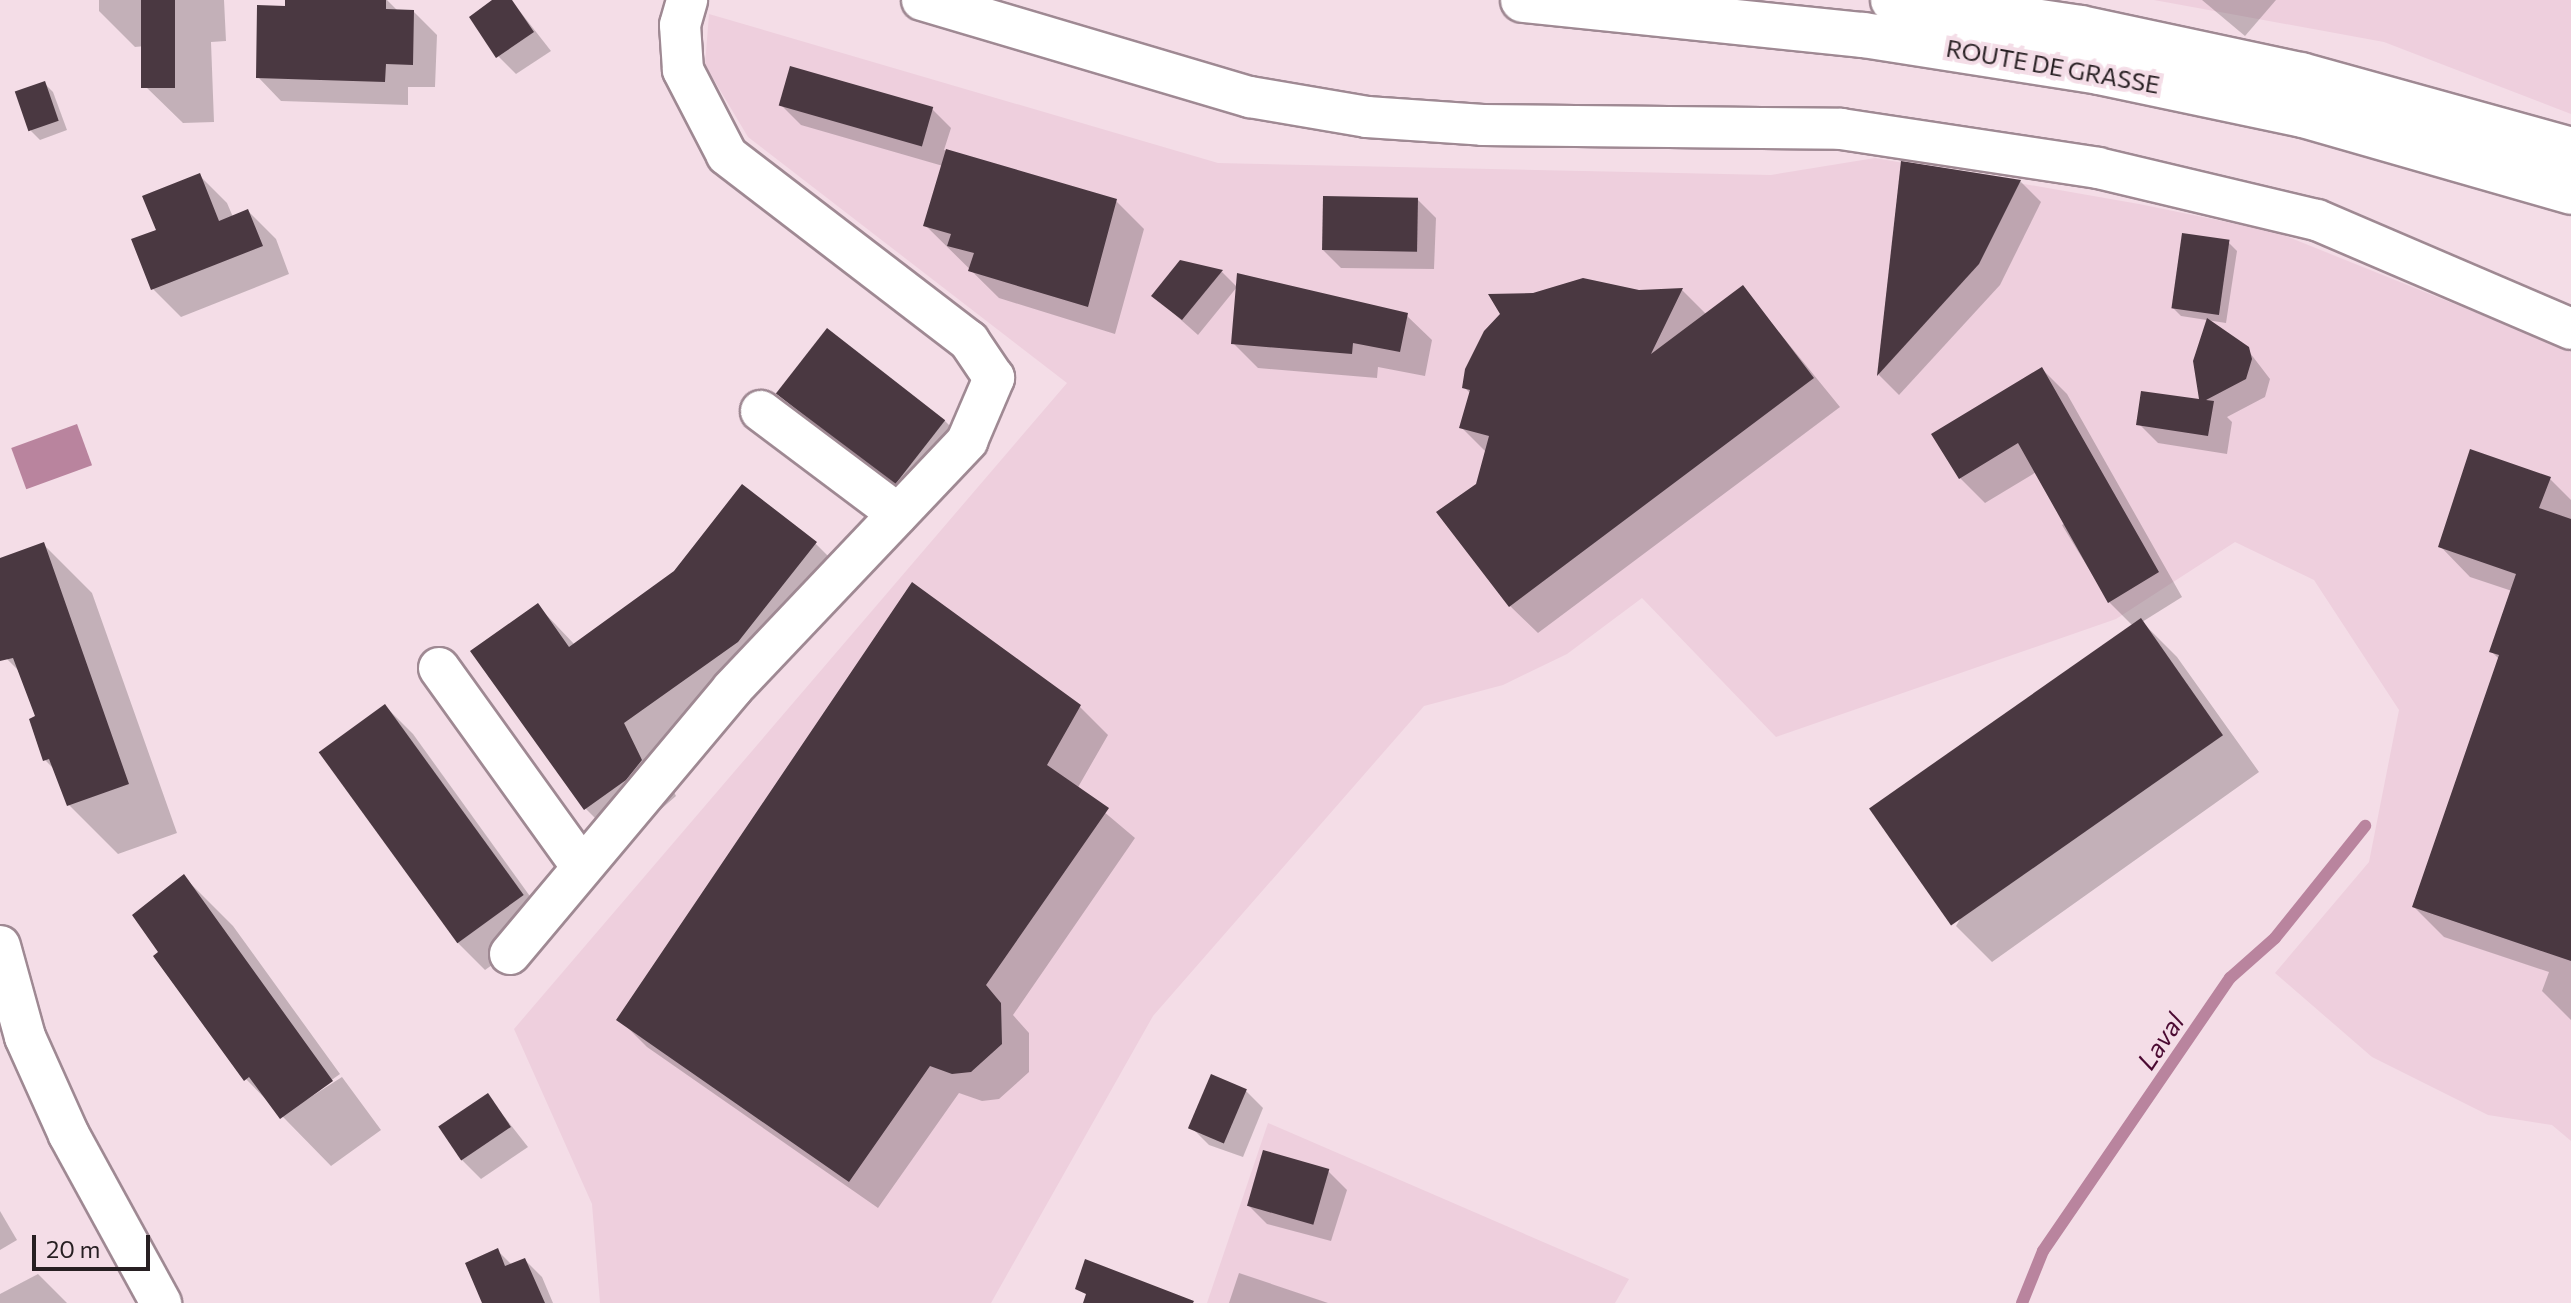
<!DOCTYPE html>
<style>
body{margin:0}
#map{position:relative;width:2571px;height:1303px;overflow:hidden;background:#f4dde7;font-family:Commissioner,sans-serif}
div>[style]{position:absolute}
.built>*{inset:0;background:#eecfdd}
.water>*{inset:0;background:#b9849e;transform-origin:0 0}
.shadow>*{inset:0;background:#0003}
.stream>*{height:12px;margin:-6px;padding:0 6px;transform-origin:6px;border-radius:6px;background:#b9849e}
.building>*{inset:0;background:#4a3841;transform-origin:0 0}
.roads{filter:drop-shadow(2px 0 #9f8993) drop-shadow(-2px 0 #9f8993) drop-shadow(0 2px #9f8993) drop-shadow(0 -2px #9f8993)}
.street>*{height:40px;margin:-20px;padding:0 20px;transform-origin:20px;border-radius:20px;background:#fff}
.primary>*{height:44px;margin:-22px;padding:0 22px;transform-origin:22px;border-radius:22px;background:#fff}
span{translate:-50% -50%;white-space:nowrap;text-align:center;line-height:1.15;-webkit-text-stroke:8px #f4dde7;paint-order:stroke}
.street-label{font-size:24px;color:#271f22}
.water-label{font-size:26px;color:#4b0a32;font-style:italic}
.scale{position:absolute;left:32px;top:1235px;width:118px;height:36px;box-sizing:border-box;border:4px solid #271f22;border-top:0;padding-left:10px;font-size:24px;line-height:28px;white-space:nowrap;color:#271f22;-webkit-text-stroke:6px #f4dde7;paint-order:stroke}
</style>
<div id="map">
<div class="built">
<i style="clip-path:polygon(2154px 0,2571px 0,2571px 114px,2384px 42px)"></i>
<i style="clip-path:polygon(709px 14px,1218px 163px,1771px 175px,1875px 158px,2139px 204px,2276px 232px,2571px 351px,2571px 1141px,2552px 1125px,2488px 1115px,2372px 1057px,2275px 973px,2369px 862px,2399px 710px,2314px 580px,2235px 542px,2116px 619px,1776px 737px,1642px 598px,1567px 654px,1503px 685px,1424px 706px,1153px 1016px,991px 1303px,600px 1303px,592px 1204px,514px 1029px,1067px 383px,748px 137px,705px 65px)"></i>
<i style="clip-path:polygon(1268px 1123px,1629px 1279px,1615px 1303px,1207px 1303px)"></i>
</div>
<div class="water">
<i style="left:77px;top:424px;width:44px;height:70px;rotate:70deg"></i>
</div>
<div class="shadow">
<i style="clip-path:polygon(99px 0,224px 0,226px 41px,211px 42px,214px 122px,183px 123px,146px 87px,145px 46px,135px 47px,99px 11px)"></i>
<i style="clip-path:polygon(287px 0,387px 0,398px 11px,414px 12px,437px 35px,435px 87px,408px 87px,408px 105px,281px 101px,258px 77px)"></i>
<i style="clip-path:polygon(496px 0,511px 0,551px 51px,516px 74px,498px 56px)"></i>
<i style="clip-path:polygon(2202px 0,2276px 0,2245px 36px)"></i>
<i style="clip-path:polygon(44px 83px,53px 92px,67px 130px,40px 140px,31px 131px)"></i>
<i style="clip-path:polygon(782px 106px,932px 109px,951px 128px,944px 150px,1116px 201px,1144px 229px,1115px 334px,999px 298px,925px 225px,943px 166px,801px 125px)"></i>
<i style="clip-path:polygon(1903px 164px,2020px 181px,2041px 202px,2000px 285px,1899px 395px,1879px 375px)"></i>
<i style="clip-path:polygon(199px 175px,227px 203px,233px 217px,248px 211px,276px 239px,289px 274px,181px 317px,153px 289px,133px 240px,158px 231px)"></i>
<i style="clip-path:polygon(1417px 199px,1436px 218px,1434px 269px,1341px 268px,1322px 249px)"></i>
<i style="clip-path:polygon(2228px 242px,2237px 251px,2226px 323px,2181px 316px,2172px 307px)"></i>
<i style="clip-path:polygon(1222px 272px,1237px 287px,1198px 335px,1154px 296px)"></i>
<i style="clip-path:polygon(1743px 288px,1840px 407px,1538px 633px,1510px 606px,1477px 485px,1486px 452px,1461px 427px,1471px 394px,1464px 387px,1638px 292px,1682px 290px,1707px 315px)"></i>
<i style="clip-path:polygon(1406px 315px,1432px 340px,1425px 376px,1378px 367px,1377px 378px,1258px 368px,1233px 343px)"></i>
<i style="clip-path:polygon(2247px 349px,2270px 379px,2265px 397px,2227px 417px,2232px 422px,2227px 454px,2158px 443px,2139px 424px,2202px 401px)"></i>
<i style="clip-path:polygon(2042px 369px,2067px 394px,2182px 597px,2142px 622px,2177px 657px,2259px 772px,1992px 962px,1956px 926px,2133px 626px,2109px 602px,2062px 525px,2069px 521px,2038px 471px,1985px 503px,1960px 478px)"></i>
<i style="clip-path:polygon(779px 393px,945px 421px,972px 448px,923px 509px,806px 420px)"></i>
<i style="clip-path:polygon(2550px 479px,2571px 500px,2571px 1020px,2542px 991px,2549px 972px,2444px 937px,2414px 907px,2499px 659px,2492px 652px,2512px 591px,2470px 577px,2440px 546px)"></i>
<i style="clip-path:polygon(815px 543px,850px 578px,773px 677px,658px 759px,676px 796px,621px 844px,586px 809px,538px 606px,575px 645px)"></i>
<i style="clip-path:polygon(43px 544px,92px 593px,177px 833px,118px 854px,69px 805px,57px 772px,45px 760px,38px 717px,21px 673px,7px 659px,0 639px,0 560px)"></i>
<i style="clip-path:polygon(385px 706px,413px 734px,550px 924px,485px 970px,457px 942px)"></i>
<i style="clip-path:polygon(1080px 707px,1108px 735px,1077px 789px,1135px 838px,1013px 1015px,1029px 1033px,1029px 1072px,999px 1099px,982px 1101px,959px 1093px,878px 1208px,647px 1047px,619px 1019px)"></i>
<i style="clip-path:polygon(184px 877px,233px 926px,340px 1074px,284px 1114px,342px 1077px,381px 1130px,331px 1166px,246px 1079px)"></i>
<i style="clip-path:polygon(1246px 1091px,1263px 1108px,1243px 1157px,1209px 1145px,1192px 1128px)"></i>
<i style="clip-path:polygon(488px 1096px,528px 1147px,481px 1179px,462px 1160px)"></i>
<i style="clip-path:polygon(1328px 1171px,1347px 1190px,1331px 1241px,1267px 1224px,1248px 1205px)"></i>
<i style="clip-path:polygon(0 1211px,17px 1240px,0 1250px)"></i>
<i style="clip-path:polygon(497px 1250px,512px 1265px,525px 1260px,542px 1277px,553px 1303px,485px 1303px)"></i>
<i style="clip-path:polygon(1239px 1273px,1328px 1303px,1229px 1303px)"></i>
<i style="clip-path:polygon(38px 1274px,67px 1303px,0 1303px,0 1294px)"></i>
</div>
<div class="stream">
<i style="left:2022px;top:1303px;width:56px;rotate:-68deg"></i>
<i style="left:2043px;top:1251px;width:331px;rotate:-55.6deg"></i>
<i style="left:2230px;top:978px;width:60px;rotate:-41.6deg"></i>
<i style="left:2275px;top:938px;width:144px;rotate:-51.2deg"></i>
</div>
<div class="building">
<i style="left:141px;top:0;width:34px;height:88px"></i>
<i style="clip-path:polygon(285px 0,386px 0,386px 9px,414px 10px,413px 65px,386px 64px,385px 82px,256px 78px,257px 5px,285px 6px)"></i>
<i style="clip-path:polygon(492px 0,512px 0,534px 32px,496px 58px,469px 17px)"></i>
<i style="left:790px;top:66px;width:149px;height:41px;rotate:16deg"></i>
<i style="left:45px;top:81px;width:42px;height:32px;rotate:71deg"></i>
<i style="clip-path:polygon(946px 149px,1117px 199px,1088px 307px,968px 271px,974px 253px,947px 246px,951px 234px,923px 226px)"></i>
<i style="clip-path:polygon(1901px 161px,2021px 180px,1979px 264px,1877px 376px)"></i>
<i style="clip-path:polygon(200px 173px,219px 221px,248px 209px,263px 246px,151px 290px,131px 239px,156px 230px,142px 196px)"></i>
<i style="left:1323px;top:196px;width:95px;height:54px;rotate:1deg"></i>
<i style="left:2182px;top:233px;width:48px;height:76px;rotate:8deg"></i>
<i style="clip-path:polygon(1180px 260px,1223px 270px,1182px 320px,1151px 296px)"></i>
<i style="clip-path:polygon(1237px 273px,1408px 313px,1400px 352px,1353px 343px,1352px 354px,1231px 344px)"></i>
<i style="clip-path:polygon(1583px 278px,1639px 290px,1683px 288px,1651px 354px,1743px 285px,1814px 378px,1509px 607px,1436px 512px,1476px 484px,1489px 436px,1459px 428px,1470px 390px,1462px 388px,1465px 369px,1484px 331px,1500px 314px,1488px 294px,1533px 293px)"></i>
<i style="clip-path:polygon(2207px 318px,2249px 347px,2252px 359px,2246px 379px,2206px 400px,2214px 401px,2208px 436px,2136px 425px,2141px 391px,2199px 399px,2193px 361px)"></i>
<i style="left:827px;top:328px;width:150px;height:83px;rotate:38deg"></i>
<i style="clip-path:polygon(2042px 367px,2159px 572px,2108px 603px,2018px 443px,1959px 479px,1931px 434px)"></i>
<i style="clip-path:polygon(2470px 449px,2551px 477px,2539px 508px,2571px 519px,2571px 961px,2412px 907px,2499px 655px,2489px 652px,2516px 574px,2438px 547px)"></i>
<i style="clip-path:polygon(742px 484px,817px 542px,738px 642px,624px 723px,642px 760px,626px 780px,584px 810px,470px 651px,538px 603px,569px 647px,674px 571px)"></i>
<i style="clip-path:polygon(44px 542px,129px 784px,67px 806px,49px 759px,43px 761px,29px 719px,35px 716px,13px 658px,0 661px,0 558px)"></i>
<i style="clip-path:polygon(912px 582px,1081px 705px,1047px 765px,1109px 808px,986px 985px,1001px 1003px,1002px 1044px,971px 1072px,952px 1074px,930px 1066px,849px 1182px,616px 1020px)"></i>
<i style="left:2141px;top:618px;width:143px;height:332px;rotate:55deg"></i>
<i style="left:385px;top:704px;width:236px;height:82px;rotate:54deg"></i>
<i style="clip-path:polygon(184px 874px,333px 1081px,280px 1119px,249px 1077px,244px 1081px,153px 956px,158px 952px,132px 915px)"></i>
<i style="left:1211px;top:1074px;width:39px;height:59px;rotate:23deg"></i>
<i style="left:488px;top:1093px;width:41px;height:60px;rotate:56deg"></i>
<i style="left:1263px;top:1150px;width:69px;height:58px;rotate:16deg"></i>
<i style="clip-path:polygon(498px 1248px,505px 1266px,525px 1258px,545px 1303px,482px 1303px,465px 1263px)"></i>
<i style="clip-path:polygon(1085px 1259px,1194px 1301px,1193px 1303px,1083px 1303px,1086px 1294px,1075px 1289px)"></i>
</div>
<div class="roads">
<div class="street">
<i style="left:922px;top:0;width:342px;rotate:16.5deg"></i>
<i style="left:1250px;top:97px;width:119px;rotate:9.7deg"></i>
<i style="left:1367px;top:117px;width:116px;rotate:3.9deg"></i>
<i style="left:1483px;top:125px;width:358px;rotate:0.6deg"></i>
<i style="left:1841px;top:129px;width:260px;rotate:8.6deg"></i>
<i style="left:2098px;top:168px;width:225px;rotate:13.4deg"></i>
<i style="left:2317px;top:220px;width:276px;rotate:23.2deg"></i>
<i style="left:761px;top:411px;width:171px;rotate:36.9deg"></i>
<i style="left:439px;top:668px;width:245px;rotate:54.3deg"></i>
<i style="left:0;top:946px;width:94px;rotate:74.6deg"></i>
<i style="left:25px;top:1037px;width:107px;rotate:65.8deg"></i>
<i style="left:69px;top:1135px;width:192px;rotate:61.3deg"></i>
<i style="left:510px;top:954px;width:346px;rotate:-50deg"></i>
<i style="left:732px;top:689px;width:342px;rotate:-46.5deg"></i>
<i style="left:967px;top:441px;width:69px;rotate:-66.8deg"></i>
<i style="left:994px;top:378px;width:45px;rotate:-124deg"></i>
<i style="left:969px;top:341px;width:305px;rotate:-142.5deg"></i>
<i style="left:727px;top:155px;width:96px;rotate:-117.4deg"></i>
<i style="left:683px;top:70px;width:45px;rotate:-93.8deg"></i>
<i style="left:680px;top:25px;width:26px;rotate:-74deg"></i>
</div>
<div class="primary">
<i style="left:1523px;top:0;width:342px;rotate:5.9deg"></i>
<i style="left:1863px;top:35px;width:239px;rotate:8.9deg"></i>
<i style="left:2099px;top:72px;width:208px;rotate:11.9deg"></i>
<i style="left:2303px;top:115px;width:279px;rotate:16deg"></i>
<i style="left:1893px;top:0;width:190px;rotate:8.5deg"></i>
<i style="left:2081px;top:28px;width:225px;rotate:12.1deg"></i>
<i style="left:2301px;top:75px;width:280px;rotate:15.5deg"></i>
</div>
</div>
<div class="street-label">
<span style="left:2053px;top:66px;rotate:10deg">ROUTE DE GRASSE</span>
</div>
<div class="water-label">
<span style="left:2160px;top:1041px;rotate:-56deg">Laval</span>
</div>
<div class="scale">20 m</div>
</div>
